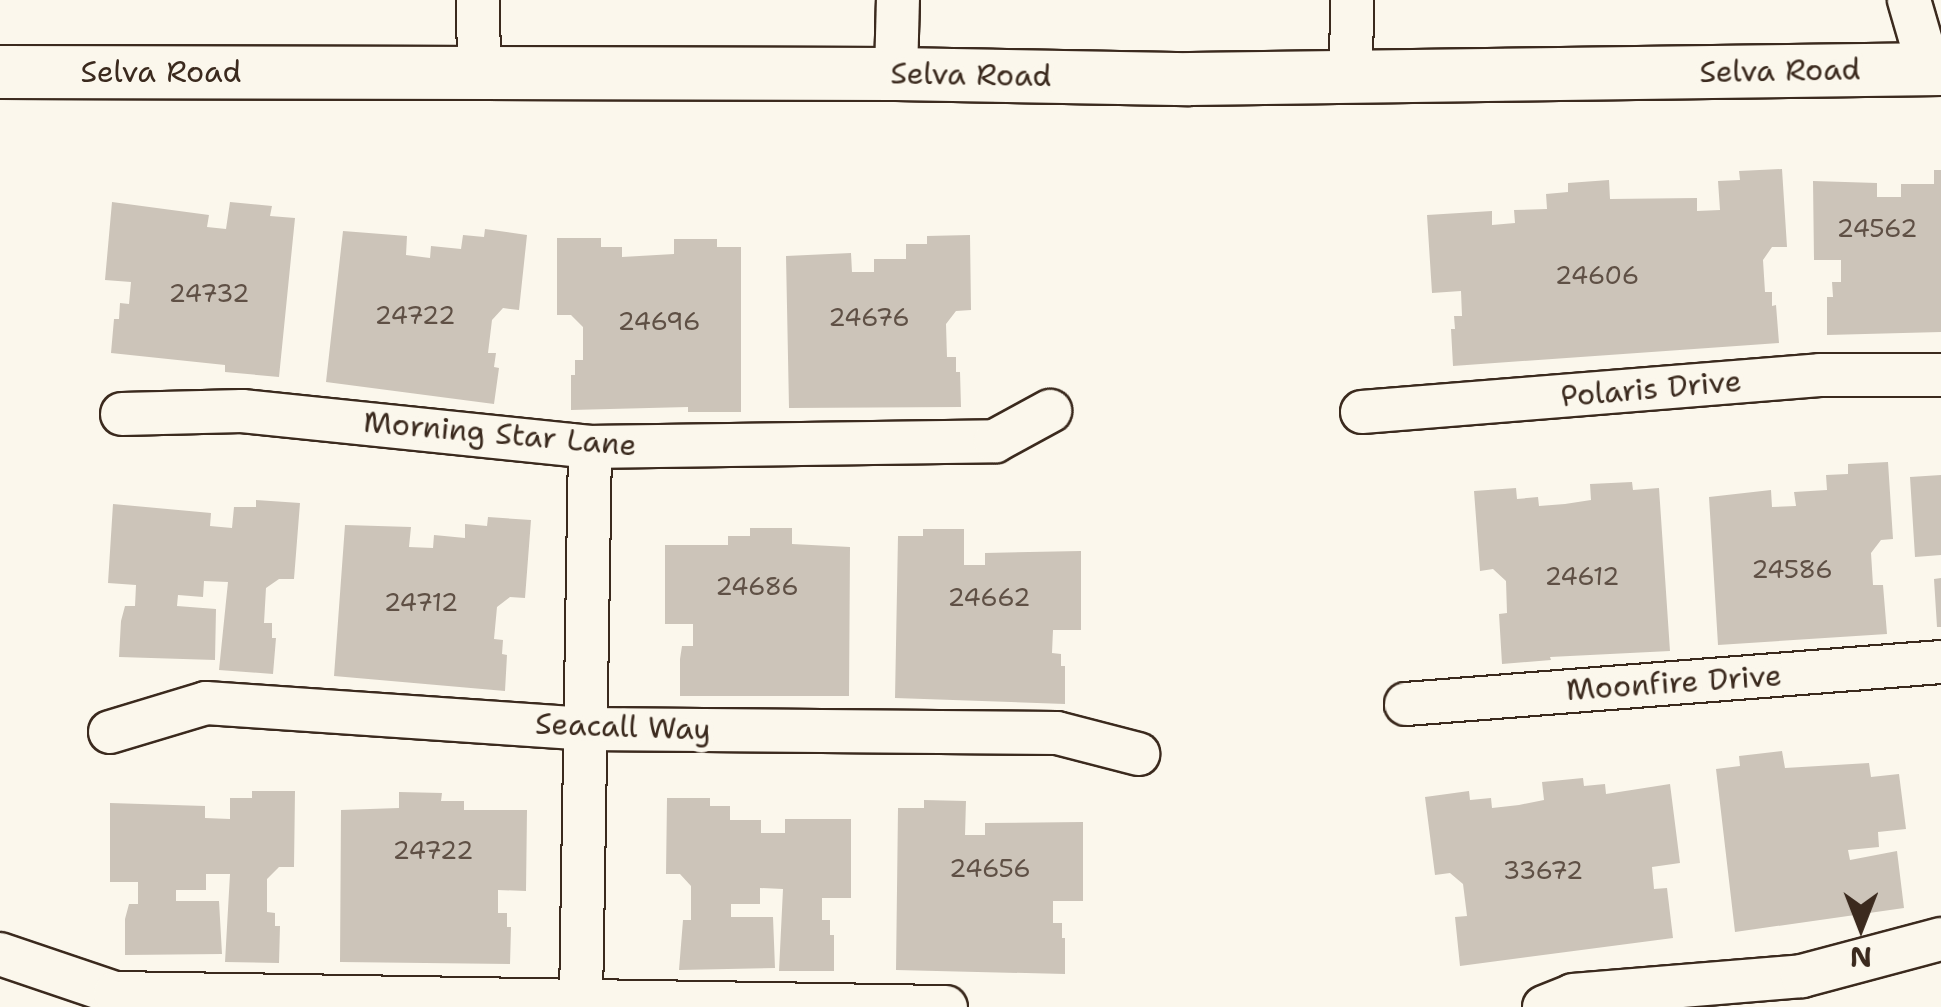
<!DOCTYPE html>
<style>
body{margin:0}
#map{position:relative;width:1941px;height:1007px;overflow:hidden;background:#fbf7ec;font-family:"Shantell Sans",sans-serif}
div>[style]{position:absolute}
.building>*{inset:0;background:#ccc4b9}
.roads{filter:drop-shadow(2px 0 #3b2a1e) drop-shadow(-2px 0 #3b2a1e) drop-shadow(0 2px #3b2a1e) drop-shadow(0 -2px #3b2a1e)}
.minor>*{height:42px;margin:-21px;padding:0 21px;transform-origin:21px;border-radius:21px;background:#fbf7ec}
.tertiary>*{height:52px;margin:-26px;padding:0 26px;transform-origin:26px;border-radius:26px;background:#fbf7ec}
span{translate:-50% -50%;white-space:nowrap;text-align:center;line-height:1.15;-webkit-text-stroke:10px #fbf7ec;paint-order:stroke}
.number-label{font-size:25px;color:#5f5045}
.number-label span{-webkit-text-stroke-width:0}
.street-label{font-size:30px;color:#3b2a1e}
.north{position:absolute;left:1811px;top:877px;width:100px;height:100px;-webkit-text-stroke:8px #fbf7ec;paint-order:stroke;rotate:180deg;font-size:28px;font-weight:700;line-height:40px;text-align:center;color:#3b2a1e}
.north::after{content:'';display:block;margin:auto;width:35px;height:45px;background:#3b2a1e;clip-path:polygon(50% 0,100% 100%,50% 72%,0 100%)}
</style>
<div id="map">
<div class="building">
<i style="clip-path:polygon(1782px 169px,1787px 247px,1772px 247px,1763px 260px,1765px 292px,1772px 292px,1772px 306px,1776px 305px,1779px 343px,1453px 366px,1451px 329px,1455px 329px,1454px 316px,1462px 316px,1461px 291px,1432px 293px,1427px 215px,1492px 211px,1492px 225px,1515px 223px,1514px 210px,1547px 209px,1546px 194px,1568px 192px,1568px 183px,1609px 180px,1610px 199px,1697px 198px,1697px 211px,1720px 210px,1718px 181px,1740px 180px,1739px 171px)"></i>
<i style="clip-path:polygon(1934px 170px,1941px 170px,1941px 332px,1827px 335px,1827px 297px,1833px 297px,1832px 282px,1841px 282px,1841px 260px,1814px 260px,1813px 181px,1877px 183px,1877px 197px,1901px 197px,1901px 184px,1934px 184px)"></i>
<i style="clip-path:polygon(112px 202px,209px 215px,207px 227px,226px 229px,230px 202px,272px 206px,270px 216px,295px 218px,279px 377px,225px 372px,225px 365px,111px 353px,114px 319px,119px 319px,120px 303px,129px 304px,131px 282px,105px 280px)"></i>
<i style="clip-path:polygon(485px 229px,527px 235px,519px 310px,503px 308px,492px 320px,488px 353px,496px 353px,494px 367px,499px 368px,494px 404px,326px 382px,343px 231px,407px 236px,406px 255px,430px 258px,431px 246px,461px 249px,463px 235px,484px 237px)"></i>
<i style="clip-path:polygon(970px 235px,971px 310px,956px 311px,946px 324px,947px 357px,956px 357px,956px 372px,960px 372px,961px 407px,789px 408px,786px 256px,851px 253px,852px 272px,874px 272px,874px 259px,906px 259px,906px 244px,927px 244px,927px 236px)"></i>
<i style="clip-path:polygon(557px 238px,601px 238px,601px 247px,622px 247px,622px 257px,674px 254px,674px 239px,717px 239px,717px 247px,741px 247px,741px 412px,688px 412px,688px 407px,571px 410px,571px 375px,575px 375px,575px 360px,583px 360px,583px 327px,571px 315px,557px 315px)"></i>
<i style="clip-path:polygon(1888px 462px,1893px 539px,1881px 540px,1871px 553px,1873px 585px,1883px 585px,1887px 634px,1718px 645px,1709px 497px,1771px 490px,1772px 507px,1796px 506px,1794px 492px,1827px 490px,1826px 475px,1848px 474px,1848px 464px)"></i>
<i style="clip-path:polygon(1941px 475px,1941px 555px,1915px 557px,1910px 477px)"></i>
<i style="clip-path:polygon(1632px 482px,1633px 490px,1659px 488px,1670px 651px,1550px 657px,1551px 660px,1502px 664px,1499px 614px,1507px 613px,1506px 581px,1493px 569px,1480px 571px,1474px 491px,1516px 488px,1517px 499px,1538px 497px,1539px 506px,1565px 504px,1591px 500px,1590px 484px)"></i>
<i style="clip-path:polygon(256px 500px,300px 503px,294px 579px,279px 579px,266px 588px,264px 623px,272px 623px,272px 638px,276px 638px,273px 674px,219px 670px,228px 582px,204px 581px,203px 597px,178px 595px,177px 606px,216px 609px,215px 660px,119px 657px,121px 621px,125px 606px,135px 606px,136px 585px,108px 583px,113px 504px,211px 513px,210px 526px,232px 528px,234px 507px,256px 507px)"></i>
<i style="clip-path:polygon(488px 517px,531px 520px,525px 598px,510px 597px,497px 607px,494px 639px,503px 640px,502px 654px,507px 655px,505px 691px,334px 676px,345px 525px,411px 527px,409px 547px,433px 548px,434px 535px,465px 538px,465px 524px,487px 526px)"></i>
<i style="clip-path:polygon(750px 528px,792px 528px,792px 544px,850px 547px,849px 696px,680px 696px,680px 659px,682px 646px,693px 646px,693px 624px,665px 624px,665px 545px,728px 545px,728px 536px,750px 536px)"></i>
<i style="clip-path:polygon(923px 529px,964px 529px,964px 565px,985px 565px,985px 553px,1081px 551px,1081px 630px,1053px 630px,1052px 653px,1061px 654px,1061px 666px,1065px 666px,1065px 704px,895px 698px,898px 536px,923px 536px)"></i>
<i style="clip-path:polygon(1941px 578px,1941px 627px,1937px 627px,1934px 579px)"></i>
<i style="clip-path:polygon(1782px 751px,1785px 768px,1869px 763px,1871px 777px,1899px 774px,1906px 829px,1878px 832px,1879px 847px,1848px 850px,1850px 860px,1897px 851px,1904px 908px,1735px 932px,1716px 769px,1740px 766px,1739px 756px)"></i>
<i style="clip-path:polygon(1583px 778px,1584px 786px,1605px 784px,1606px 794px,1670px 784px,1680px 863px,1652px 867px,1654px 889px,1667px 888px,1673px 938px,1460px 966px,1455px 917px,1467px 916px,1463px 884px,1450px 873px,1435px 875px,1425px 797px,1469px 791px,1470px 800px,1491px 798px,1492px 808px,1519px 805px,1544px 800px,1542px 782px)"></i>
<i style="clip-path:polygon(252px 791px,295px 791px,294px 867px,279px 867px,267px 879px,267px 912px,275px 913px,275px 926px,280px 926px,279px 963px,225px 962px,230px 874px,206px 874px,206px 890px,176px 890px,176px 901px,219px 901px,222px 954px,125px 955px,125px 919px,129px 904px,138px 904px,138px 882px,110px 882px,110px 803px,205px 806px,205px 818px,230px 819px,230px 798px,252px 798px)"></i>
<i style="clip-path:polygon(399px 792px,442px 793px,441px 801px,464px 801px,464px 810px,527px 810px,526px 891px,498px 890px,498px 913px,507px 913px,507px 927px,511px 927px,510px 964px,340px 962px,341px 810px,399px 808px)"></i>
<i style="clip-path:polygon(667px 798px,710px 798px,710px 806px,730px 806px,730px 820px,761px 820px,761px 833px,785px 833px,785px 819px,851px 819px,851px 898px,822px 898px,822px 920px,830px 920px,830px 935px,834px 935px,834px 971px,779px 971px,783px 889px,760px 888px,760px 904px,731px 904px,731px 917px,773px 917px,775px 968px,679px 970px,683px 920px,691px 920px,691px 886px,680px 874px,666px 874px)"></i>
<i style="clip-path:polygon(924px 800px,966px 801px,965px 835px,985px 835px,985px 823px,1083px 822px,1083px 901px,1053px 901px,1053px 923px,1062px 923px,1062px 938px,1065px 938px,1065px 974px,896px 970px,898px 808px,924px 808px)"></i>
</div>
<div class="roads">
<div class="minor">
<i style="left:478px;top:0;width:73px;rotate:89.2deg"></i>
<i style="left:1909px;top:0;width:72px;rotate:73.8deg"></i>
<i style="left:896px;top:74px;width:74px;rotate:-88.5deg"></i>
<i style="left:1351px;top:78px;width:78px;rotate:-89.3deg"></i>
<i style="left:1362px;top:412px;width:459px;rotate:-4.6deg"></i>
<i style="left:1820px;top:375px;width:121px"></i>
<i style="left:122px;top:414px;width:120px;rotate:-1.4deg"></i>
<i style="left:242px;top:411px;width:350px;rotate:5.9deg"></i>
<i style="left:590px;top:447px;width:405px;rotate:-0.8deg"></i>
<i style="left:995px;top:441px;width:63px;rotate:-28.6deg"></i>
<i style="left:1406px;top:704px;width:537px;rotate:-4.49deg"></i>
<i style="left:110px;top:732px;width:100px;rotate:-16.8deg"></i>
<i style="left:206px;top:703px;width:381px;rotate:3.9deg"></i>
<i style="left:586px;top:729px;width:471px;rotate:0.5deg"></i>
<i style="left:1057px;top:733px;width:84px;rotate:14.5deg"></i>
<i style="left:0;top:954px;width:121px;rotate:18.7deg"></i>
<i style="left:115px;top:993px;width:831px;rotate:0.97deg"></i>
<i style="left:581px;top:1001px;width:554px;rotate:-89.07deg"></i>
<i style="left:1544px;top:1007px;width:31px;rotate:-22deg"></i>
<i style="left:1573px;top:995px;width:230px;rotate:-4.7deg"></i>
<i style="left:1802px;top:976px;width:144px;rotate:-14.9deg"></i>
</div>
<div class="tertiary">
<i style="left:0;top:72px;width:896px;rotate:0.13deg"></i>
<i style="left:896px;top:74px;width:294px;rotate:1deg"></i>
<i style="left:1190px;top:79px;width:751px;rotate:-0.76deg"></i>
</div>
</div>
<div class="number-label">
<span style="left:1877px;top:228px">24562</span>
<span style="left:1597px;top:275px">24606</span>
<span style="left:209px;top:293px">24732</span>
<span style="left:415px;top:315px">24722</span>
<span style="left:869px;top:317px">24676</span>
<span style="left:659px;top:321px">24696</span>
<span style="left:1792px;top:569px">24586</span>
<span style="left:1582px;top:576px">24612</span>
<span style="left:757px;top:586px">24686</span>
<span style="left:989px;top:597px">24662</span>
<span style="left:421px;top:602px">24712</span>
<span style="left:433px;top:850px">24722</span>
<span style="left:990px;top:868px">24656</span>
<span style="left:1543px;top:870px">33672</span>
</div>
<div class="street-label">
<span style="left:1780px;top:71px;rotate:-1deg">Selva Road</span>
<span style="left:161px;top:72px">Selva Road</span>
<span style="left:971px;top:75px;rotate:1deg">Selva Road</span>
<span style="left:1651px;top:389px;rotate:-5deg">Polaris Drive</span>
<span style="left:500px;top:434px;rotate:5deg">Morning Star Lane</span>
<span style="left:1674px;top:683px;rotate:-4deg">Moonfire Drive</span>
<span style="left:623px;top:727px;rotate:2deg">Seacall Way</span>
</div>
<div class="north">N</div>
</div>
